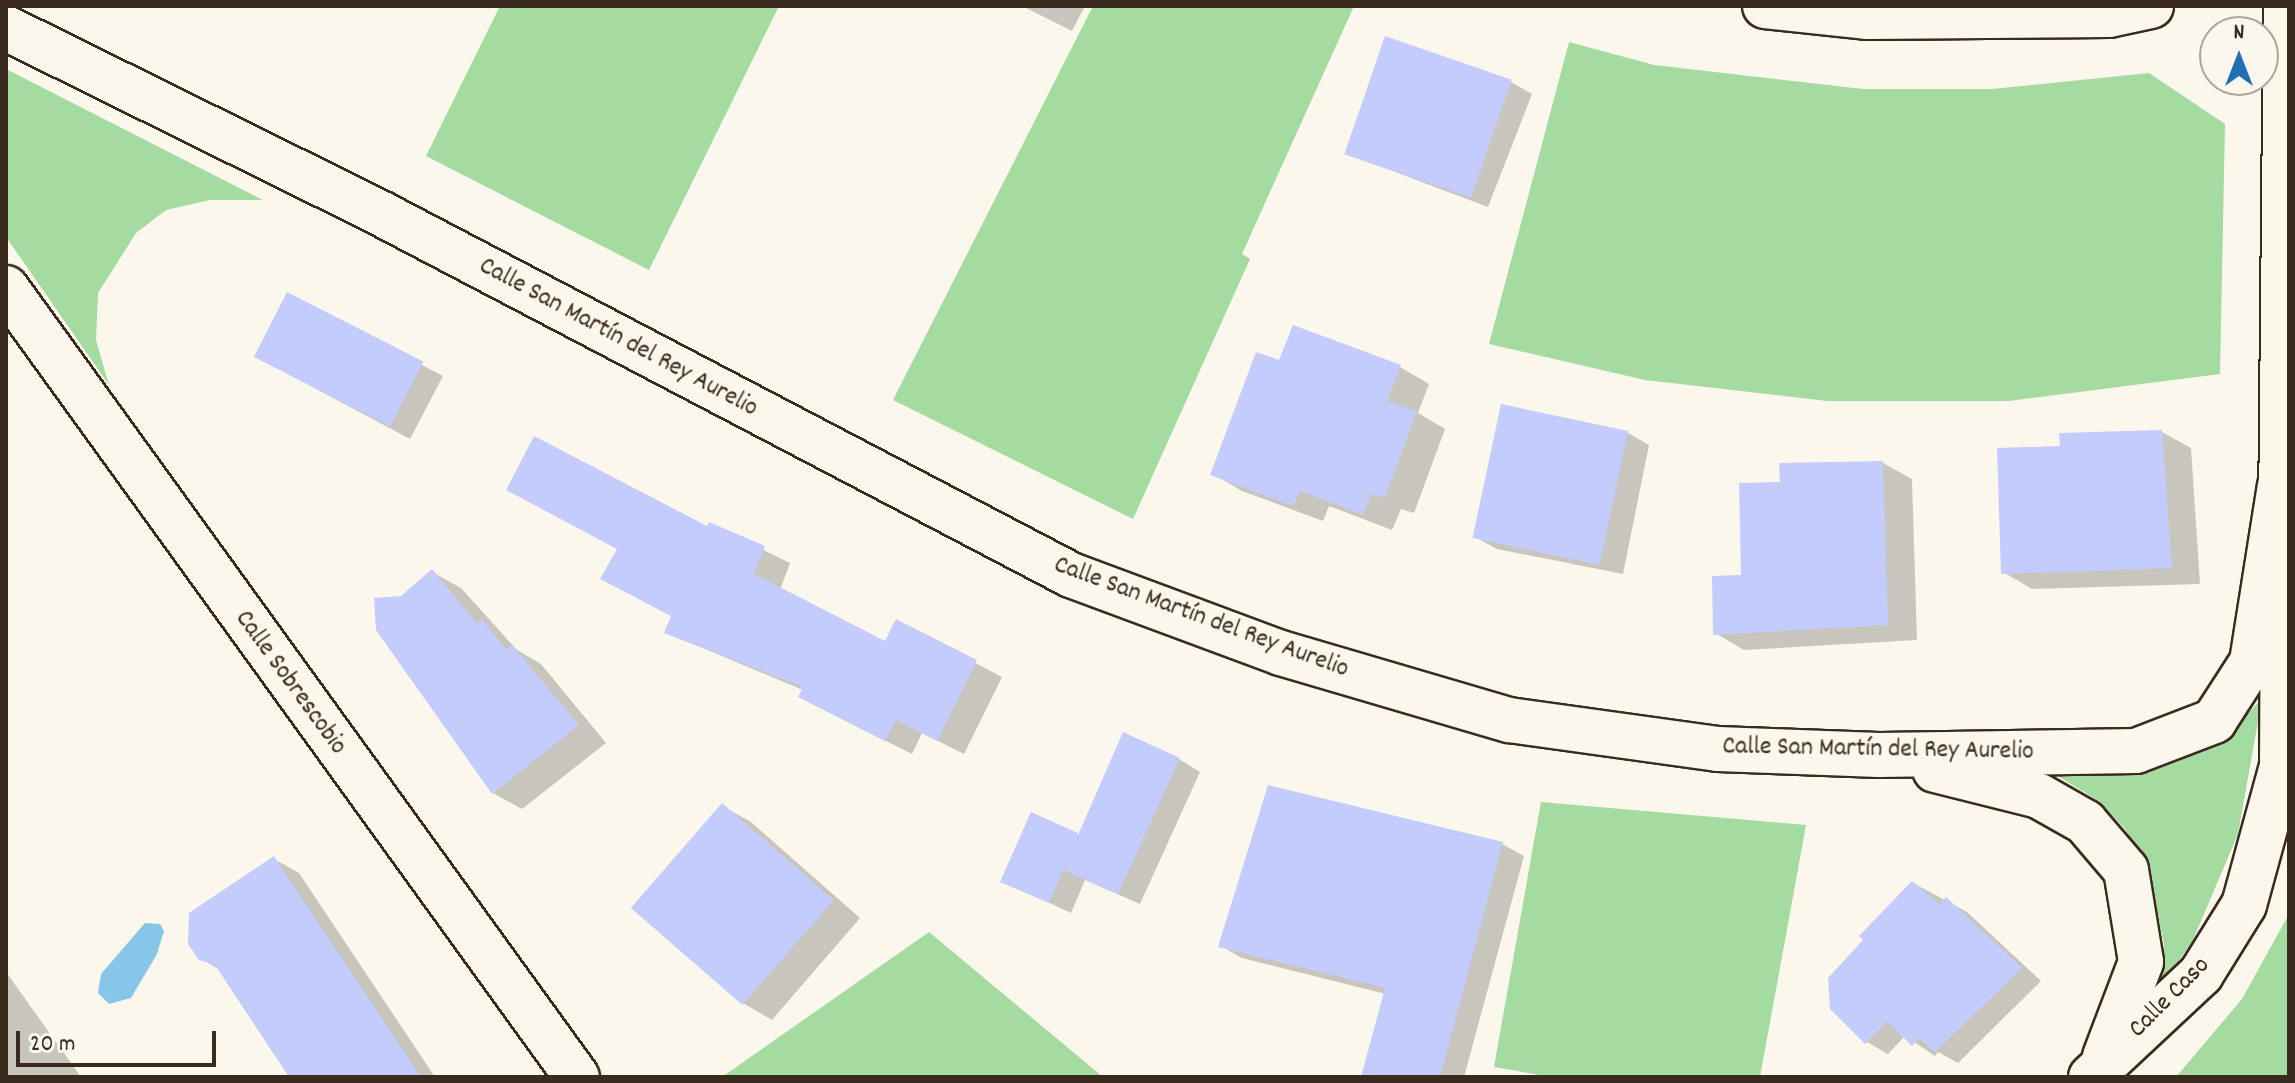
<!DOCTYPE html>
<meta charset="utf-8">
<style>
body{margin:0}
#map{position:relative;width:2295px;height:1083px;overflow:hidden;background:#fbf7ec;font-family:Dekko,sans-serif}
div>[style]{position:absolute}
.green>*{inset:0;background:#a3dba0}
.water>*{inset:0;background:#88c6e9}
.shadow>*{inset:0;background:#0003}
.building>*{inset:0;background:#c4cbfd;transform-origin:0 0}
.roads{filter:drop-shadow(2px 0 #3b2a1e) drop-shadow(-2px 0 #3b2a1e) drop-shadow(0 2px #3b2a1e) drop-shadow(0 -2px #3b2a1e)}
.minor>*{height:44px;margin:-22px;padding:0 22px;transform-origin:22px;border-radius:22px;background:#fbf7ec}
span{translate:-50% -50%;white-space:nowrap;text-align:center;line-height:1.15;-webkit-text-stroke:6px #fbf7ec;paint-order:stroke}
.street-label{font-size:26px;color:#3b2a1e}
.frame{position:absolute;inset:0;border:8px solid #3b2a1e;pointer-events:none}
.north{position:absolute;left:2199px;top:16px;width:80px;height:80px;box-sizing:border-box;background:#fbf7ec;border:2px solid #aea59a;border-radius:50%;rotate:0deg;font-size:22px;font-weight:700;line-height:32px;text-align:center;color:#3b2a1e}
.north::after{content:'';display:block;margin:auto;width:28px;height:36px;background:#1f6fb2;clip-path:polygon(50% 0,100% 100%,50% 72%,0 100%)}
.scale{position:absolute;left:16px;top:1031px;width:200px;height:36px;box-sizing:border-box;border:4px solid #3b2a1e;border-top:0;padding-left:10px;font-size:24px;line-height:28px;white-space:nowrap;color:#3b2a1e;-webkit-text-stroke:6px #fbf7ec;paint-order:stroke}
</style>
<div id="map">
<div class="green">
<i style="clip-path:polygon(500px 6px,779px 6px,649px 270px,426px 156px)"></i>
<i style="clip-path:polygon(1093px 6px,1354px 6px,1242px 254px,1250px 259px,1133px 519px,893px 400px)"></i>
<i style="clip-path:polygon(1569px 42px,1654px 65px,1863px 89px,1992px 89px,2149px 73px,2225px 124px,2220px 374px,2009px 401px,1827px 401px,1645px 380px,1489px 344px)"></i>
<i style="clip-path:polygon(6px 69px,263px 200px,210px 200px,166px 210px,136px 233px,98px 293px,96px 340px,109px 385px,6px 237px)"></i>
<i style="clip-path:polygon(2262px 699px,2238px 834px,2193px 940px,2159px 990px,2164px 944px,2147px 865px,2125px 829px,2099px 801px,2051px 772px,2157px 765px,2197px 753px,2222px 739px)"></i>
<i style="clip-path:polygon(1541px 802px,1806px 825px,1760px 1077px,1551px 1077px,1494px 1067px)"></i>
<i style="clip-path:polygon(2289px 914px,2289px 1077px,2176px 1077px,2242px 999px)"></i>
<i style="clip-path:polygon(929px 932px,1103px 1077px,722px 1077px)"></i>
</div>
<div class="water">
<i style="clip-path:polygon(145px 923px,160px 924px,164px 931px,157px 954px,131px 998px,109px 1004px,98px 993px,101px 974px)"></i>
</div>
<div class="shadow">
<i style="clip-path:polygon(1022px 6px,1085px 6px,1072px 31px)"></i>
<i style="clip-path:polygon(1511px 82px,1532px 94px,1488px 207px,1345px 153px)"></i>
<i style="clip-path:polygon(287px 295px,443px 376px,410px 439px,277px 368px)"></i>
<i style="clip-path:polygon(1294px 328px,1400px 367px,1429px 384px,1418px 413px,1445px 429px,1414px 513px,1401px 509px,1392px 530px,1329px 506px,1323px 521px,1242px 491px,1213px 474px,1280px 362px)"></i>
<i style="clip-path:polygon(1502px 406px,1628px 433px,1649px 445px,1623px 574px,1497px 549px,1475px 537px)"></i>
<i style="clip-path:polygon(2162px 432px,2191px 448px,2200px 584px,2032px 589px,2003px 572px,2063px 448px)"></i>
<i style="clip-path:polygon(1883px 463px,1912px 479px,1917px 640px,1744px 650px,1715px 633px,1743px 577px)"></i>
<i style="clip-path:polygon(710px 524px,790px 563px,780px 590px,886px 644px,897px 622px,1002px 677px,964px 754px,922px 733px,912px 754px,826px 711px,803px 690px,667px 633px)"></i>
<i style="clip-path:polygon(432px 572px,461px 588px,517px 650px,541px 664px,606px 743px,522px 809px,493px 793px,401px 598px)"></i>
<i style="clip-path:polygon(1179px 759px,1200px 772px,1140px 904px,1085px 880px,1071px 913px,1003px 881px,1032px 815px,1079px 836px)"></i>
<i style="clip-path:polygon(722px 806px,751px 822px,860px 918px,772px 1020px,743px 1003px)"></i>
<i style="clip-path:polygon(1502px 844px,1524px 856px,1464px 1077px,1363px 1077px,1386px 994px,1242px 958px,1221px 946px)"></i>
<i style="clip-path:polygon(274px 859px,299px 873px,435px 1077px,292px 1077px,222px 971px,201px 959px)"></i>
<i style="clip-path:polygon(1913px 883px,1967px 912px,2041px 981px,1958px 1063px,1938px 1052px,1935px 1056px,1905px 1036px,1888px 1054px,1867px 1042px)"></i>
<i style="clip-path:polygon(6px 972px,81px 1077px,6px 1077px)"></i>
</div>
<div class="building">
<i style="left:1385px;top:36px;width:134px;height:125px;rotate:19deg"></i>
<i style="left:287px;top:292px;width:153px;height:73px;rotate:27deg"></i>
<i style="clip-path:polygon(1293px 325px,1401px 365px,1387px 401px,1417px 411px,1385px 498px,1371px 494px,1363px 515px,1300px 491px,1293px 506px,1210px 475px,1256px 352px,1279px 360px)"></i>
<i style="left:1501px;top:404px;width:130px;height:137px;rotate:12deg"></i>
<i style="clip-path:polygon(2162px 430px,2172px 568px,2001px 574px,1997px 448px,2060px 446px,2059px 433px)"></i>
<i style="clip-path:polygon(534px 436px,707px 526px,709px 522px,765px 546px,754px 574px,885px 641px,896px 619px,977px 660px,937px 741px,896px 720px,885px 741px,798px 697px,803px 687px,664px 633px,671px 616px,600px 579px,617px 549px,506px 490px)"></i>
<i style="clip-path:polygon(1883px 461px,1888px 625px,1713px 635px,1712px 576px,1741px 575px,1739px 483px,1780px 482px,1779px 463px)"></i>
<i style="clip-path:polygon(432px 569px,477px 624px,482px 619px,506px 650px,512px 645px,579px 725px,492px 794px,376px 630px,374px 598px,401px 596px)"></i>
<i style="clip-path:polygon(1123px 732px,1180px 758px,1118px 894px,1063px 870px,1049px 903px,1000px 882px,1031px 812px,1078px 833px,1075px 842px)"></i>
<i style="clip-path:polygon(1268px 785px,1503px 842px,1440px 1077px,1361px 1077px,1385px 988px,1218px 947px)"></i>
<i style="left:722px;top:803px;width:148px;height:139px;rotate:41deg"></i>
<i style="clip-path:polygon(274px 856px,421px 1077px,289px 1077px,215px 965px,199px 960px,188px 944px,189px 913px)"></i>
<i style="clip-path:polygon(1912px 881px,1939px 904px,1946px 897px,2022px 968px,1935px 1052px,1919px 1038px,1912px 1046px,1887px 1021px,1865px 1044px,1830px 1009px,1828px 978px,1863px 940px,1859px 936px)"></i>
</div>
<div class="roads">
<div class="minor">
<i style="left:1765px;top:6px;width:104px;rotate:6.1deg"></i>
<i style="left:1868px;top:17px;width:241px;rotate:-0.5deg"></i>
<i style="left:2109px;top:15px;width:43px;rotate:-12.1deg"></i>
<i style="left:6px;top:28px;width:417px;rotate:26.3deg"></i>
<i style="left:380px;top:213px;width:780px;rotate:27.65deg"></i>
<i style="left:1071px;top:575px;width:224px;rotate:20.4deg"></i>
<i style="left:1281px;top:653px;width:238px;rotate:16.4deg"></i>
<i style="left:1509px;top:720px;width:211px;rotate:7.9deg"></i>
<i style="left:1718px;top:749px;width:161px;rotate:2.1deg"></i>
<i style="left:1879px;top:755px;width:257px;rotate:-0.9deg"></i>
<i style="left:2136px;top:751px;width:84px;rotate:-21deg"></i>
<i style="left:2214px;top:721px;width:70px;rotate:-57.2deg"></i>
<i style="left:2252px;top:662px;width:178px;rotate:-81deg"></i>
<i style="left:6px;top:288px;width:974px;rotate:54.11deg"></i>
<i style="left:2281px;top:516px;width:510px;rotate:-89.44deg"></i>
<i style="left:1935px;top:770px;width:107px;rotate:14deg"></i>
<i style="left:2039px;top:796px;width:53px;rotate:29.5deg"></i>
<i style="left:2085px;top:822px;width:63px;rotate:49.5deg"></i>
<i style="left:2126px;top:870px;width:93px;rotate:80.7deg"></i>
<i style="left:2141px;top:962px;width:102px;rotate:110.8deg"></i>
<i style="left:2091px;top:1077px;width:151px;rotate:-43.1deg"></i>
<i style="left:2201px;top:974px;width:81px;rotate:-58.1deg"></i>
<i style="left:2244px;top:905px;width:144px;rotate:-74.7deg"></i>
<i style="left:2282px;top:766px;width:170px;rotate:-89.7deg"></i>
</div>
</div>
<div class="street-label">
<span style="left:618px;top:338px;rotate:28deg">Calle San Martín del Rey Aurelio</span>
<span style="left:1201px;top:618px;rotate:20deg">Calle San Martín del Rey Aurelio</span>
<span style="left:290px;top:683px;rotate:54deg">Calle Sobrescobio</span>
<span style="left:1878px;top:750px;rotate:1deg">Calle San Martín del Rey Aurelio</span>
<span style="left:2170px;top:998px;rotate:-45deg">Calle Caso</span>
</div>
<div class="frame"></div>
<div class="north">N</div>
<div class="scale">20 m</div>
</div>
